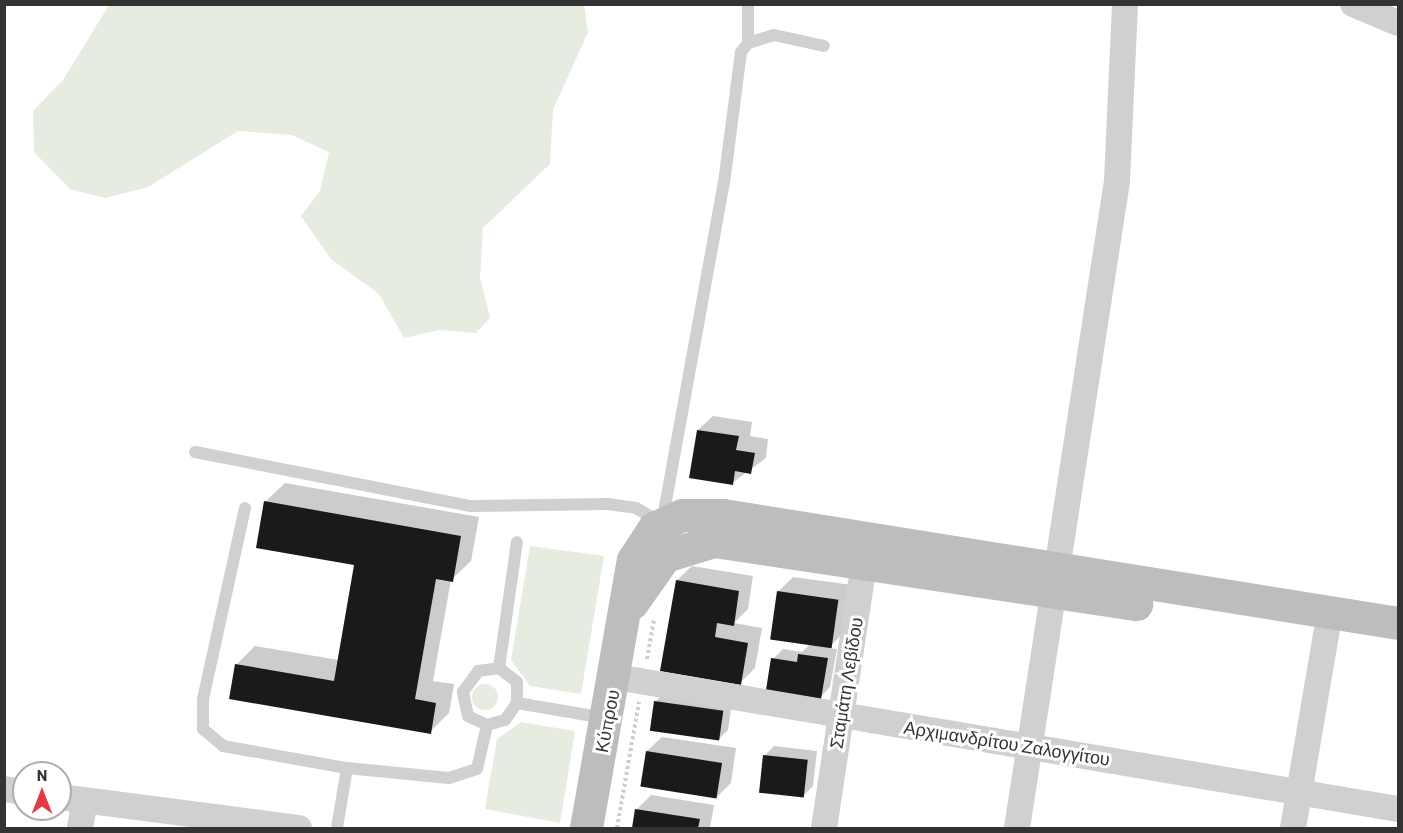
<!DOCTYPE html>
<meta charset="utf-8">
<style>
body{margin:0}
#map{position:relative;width:1403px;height:833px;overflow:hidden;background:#fff;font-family:Barlow,sans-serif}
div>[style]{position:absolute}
.green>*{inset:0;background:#e6ecdf}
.round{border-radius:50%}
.shadow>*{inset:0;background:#0003}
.building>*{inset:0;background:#1a1a1a;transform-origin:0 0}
.path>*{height:4px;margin-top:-2px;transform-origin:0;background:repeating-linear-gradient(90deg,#cdcdcd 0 3px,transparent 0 6px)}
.service>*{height:12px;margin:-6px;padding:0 6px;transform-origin:6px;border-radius:6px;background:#d0d0d0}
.minor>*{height:26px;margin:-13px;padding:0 13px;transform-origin:13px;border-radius:13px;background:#d0d0d0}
.secondary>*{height:33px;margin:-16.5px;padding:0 16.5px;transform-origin:16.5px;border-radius:16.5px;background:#bdbdbd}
span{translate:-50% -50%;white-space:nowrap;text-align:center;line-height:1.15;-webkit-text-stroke:6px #fff;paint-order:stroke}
.street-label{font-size:18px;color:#333}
.frame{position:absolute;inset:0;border:6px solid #333;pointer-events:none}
.north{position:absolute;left:12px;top:761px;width:60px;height:60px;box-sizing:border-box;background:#fff;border:2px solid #adadad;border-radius:50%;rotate:0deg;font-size:16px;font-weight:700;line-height:24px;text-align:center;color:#333}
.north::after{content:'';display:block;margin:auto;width:21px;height:27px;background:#e63946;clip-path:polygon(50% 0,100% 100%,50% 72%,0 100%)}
</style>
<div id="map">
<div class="green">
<i style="clip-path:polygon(109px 5px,584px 5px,588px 32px,553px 110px,550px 164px,483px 228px,480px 278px,490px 318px,476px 333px,439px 330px,404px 338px,379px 294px,331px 259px,301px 216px,320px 191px,329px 152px,292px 135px,238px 131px,148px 187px,105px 198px,70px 189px,34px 152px,33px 111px,63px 80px)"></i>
<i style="clip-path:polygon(530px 546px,604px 556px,581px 694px,530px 686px,511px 660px)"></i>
<i class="round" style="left:472px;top:684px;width:26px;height:26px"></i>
<i style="clip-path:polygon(521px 722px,575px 731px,560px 823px,485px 809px,497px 739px)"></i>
</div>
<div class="shadow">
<i style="clip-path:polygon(713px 416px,752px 422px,750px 436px,768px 439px,766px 458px,732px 483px,698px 430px)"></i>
<i style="clip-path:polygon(285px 483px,479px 517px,471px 561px,451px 580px,433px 681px,454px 684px,449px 713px,430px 732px,236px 665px,255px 646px,339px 660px,356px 564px,265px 502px)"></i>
<i style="clip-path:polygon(692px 566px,753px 576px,748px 609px,734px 623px,762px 628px,755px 668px,740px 683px,677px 580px)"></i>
<i style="clip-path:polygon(793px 577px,852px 585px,845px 631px,829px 648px,837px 649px,830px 687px,821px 697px,773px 659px,783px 649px,802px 652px,811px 643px,778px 592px)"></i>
<i style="clip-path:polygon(665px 692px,732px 701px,728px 730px,718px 740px,656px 701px)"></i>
<i style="clip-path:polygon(662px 737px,736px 748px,731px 783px,716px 798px,647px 751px)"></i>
<i style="clip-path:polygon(774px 746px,817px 751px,813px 786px,803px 796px,764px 756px)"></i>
<i style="clip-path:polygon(651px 795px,714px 805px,710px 828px,633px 828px,636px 810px)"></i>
</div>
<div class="building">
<i style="clip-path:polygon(697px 430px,739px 436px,736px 450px,755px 453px,751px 474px,735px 471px,733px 485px,689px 478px)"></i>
<i style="clip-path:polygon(264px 501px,461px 536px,453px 582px,436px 579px,415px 699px,436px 703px,431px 734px,229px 699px,235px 664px,334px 681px,354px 565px,256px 548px)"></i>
<i style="clip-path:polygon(676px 580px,739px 591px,734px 626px,717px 623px,715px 637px,748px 643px,741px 685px,660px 671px)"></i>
<i style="left:777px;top:591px;width:62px;height:49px;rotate:8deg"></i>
<i style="clip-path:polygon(798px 654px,828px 658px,821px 699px,766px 690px,771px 658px,797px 662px)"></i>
<i style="left:654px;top:701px;width:70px;height:30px;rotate:8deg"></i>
<i style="left:646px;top:751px;width:77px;height:36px;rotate:9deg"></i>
<i style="left:763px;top:755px;width:45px;height:38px;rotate:6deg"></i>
<i style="clip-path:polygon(635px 809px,700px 819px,698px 828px,632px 828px)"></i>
</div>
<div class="path">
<i style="left:647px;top:659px;width:40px;rotate:-80deg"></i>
<i style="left:617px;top:828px;width:128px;rotate:-80.1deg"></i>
</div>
<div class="service">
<i style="left:748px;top:43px;width:39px;rotate:-90deg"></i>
<i style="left:195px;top:452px;width:281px;rotate:11.1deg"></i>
<i style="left:471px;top:506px;width:137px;rotate:-0.8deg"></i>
<i style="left:608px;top:504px;width:28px;rotate:8deg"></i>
<i style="left:636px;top:508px;width:30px;rotate:30deg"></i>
<i style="left:662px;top:523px;width:346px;rotate:-79.7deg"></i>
<i style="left:724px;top:183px;width:132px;rotate:-82.6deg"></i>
<i style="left:741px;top:52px;width:11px;rotate:-52deg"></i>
<i style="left:748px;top:43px;width:27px;rotate:-17deg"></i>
<i style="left:774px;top:35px;width:51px;rotate:12.4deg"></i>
<i style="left:245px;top:508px;width:196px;rotate:102.4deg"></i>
<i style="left:203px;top:699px;width:30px;rotate:90deg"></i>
<i style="left:203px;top:729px;width:26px;rotate:40deg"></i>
<i style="left:223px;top:746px;width:126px;rotate:10.1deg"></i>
<i style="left:347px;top:768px;width:61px;rotate:99.5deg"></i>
<i style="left:517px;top:703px;width:89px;rotate:9.7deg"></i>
<i style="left:487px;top:725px;width:21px;rotate:-155deg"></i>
<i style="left:468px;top:716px;width:25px;rotate:-102deg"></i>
<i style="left:463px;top:692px;width:26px;rotate:-54deg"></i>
<i style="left:478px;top:671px;width:21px;rotate:-8deg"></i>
<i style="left:347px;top:768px;width:102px;rotate:5.6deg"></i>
<i style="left:449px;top:778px;width:29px;rotate:-18deg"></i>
<i style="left:477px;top:769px;width:45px;rotate:-77.2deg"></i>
<i style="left:487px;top:725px;width:19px;rotate:-16deg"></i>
<i style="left:505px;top:720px;width:21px;rotate:-55deg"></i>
<i style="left:517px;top:703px;width:21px;rotate:-90deg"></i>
<i style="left:517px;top:682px;width:23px;rotate:-142deg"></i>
<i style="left:499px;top:668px;width:127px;rotate:-81.9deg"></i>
</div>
<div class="minor">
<i style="left:1353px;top:4px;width:49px;rotate:22.9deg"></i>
<i style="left:616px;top:677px;width:793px;rotate:9.58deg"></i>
<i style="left:4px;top:789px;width:20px;rotate:9deg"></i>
<i style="left:60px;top:797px;width:241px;rotate:7.4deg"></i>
<i style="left:80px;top:828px;width:27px;rotate:-80deg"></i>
<i style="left:824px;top:828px;width:286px;rotate:-81.4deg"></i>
<i style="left:1017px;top:828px;width:655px;rotate:-81.21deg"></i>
<i style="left:1117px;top:181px;width:177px;rotate:-87.4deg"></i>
<i style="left:1293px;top:828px;width:219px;rotate:-80.3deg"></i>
</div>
<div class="secondary">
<i style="left:632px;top:603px;width:57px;rotate:-54.9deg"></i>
<i style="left:665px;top:556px;width:51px;rotate:-17deg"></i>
<i style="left:714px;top:541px;width:427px;rotate:8.5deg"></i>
<i style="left:586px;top:828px;width:272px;rotate:-80.1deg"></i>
<i style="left:633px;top:560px;width:38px;rotate:-57deg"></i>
<i style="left:654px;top:528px;width:31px;rotate:-25deg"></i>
<i style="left:682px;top:515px;width:41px"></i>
<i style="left:723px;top:515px;width:684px;rotate:9.09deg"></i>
</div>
<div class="street-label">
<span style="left:846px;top:683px;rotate:-81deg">Σταμάτη Λεβίδου</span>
<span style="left:607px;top:721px;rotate:-79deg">Κύπρου</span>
<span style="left:1007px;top:743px;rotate:9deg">Αρχιμανδρίτου Ζαλογγίτου</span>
</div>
<div class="frame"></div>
<div class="north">N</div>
</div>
